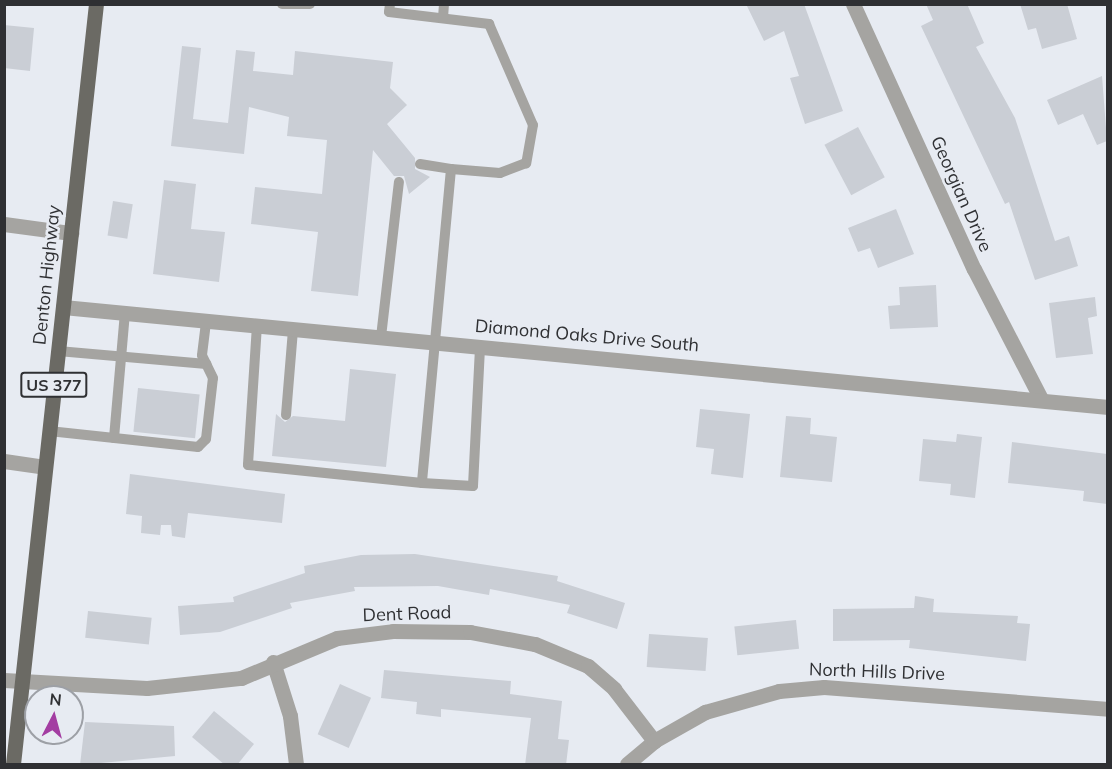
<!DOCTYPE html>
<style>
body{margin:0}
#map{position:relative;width:1112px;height:769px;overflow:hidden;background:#e7ebf2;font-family:Mulish,sans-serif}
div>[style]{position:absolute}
.building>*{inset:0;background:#caced5;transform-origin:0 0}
.lane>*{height:10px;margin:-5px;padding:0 5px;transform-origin:5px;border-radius:5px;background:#a5a4a1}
.street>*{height:15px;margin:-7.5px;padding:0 7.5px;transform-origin:7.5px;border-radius:7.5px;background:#a5a4a1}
.primary>*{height:15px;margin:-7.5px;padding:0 7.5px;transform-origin:7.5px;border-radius:7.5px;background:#6b6a64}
span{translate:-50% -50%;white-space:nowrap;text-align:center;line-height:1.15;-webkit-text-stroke:5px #e7ebf2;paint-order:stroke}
.shield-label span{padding:2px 4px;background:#e7ebf2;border:2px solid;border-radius:4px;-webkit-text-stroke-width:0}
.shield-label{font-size:16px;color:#2f3033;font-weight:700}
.street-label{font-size:18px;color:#2f3033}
.frame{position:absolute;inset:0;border:6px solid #2f3033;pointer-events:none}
.north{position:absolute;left:24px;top:685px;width:60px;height:60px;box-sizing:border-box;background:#e7ebf2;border:2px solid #9da0a6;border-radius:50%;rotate:6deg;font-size:16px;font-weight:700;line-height:24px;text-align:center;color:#2f3033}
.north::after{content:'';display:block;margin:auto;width:21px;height:27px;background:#a33da2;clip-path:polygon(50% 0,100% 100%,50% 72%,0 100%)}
</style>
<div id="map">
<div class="building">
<i style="clip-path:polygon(746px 4px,804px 4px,843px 111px,805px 124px,790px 78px,799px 76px,784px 31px,764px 41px)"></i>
<i style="clip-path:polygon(926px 4px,967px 4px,984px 43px,976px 47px,1015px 118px,1055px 241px,1069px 236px,1078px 266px,1035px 280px,1009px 202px,1005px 204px,921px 26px,933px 20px)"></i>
<i style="clip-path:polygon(1020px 4px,1067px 4px,1077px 39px,1042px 49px,1036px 28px,1028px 30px)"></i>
<i style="clip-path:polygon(4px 25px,34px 28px,30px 71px,4px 68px)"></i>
<i style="clip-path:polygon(182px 46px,201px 48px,193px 119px,228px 123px,236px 50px,255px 52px,253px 71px,293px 75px,295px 51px,393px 62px,390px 88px,407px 105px,387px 124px,415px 158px,415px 169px,430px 177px,409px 194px,404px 176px,394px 176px,373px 150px,358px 296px,311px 291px,318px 232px,251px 224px,255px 187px,322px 194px,327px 140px,287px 136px,289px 117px,249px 107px,244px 154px,171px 146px)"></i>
<i style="clip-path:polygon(1102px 76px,1107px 141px,1097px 145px,1083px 114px,1058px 125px,1047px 100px)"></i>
<i style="left:858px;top:127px;width:57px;height:38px;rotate:62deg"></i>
<i style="clip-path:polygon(164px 180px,196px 184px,191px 229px,225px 232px,219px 282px,153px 274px)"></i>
<i style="left:113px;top:201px;width:20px;height:35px;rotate:9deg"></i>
<i style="clip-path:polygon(896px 209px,914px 254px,878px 268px,870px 248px,858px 252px,848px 228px)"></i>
<i style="clip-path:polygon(936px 285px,938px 327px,890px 329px,888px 306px,900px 305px,899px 287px)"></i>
<i style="clip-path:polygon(1095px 297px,1097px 316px,1088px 318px,1093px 354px,1056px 358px,1049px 303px)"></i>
<i style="clip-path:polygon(350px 369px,396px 374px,386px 467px,272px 456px,276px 414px,285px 422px,293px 416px,345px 421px)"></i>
<i style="left:138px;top:388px;width:62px;height:44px;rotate:6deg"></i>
<i style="clip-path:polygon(700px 409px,750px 414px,743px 478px,711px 474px,714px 449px,696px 447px)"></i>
<i style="clip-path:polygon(786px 416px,811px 418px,810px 434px,837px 437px,832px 482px,780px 477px)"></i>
<i style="clip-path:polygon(957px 434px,982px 437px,975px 498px,950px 495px,951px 484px,919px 481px,923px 439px,956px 442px)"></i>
<i style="clip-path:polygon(1012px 442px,1107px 454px,1107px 504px,1083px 501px,1084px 491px,1008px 483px)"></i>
<i style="clip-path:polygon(130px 474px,285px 494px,282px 523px,188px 513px,185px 538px,172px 536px,171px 525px,161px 525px,160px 535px,141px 533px,142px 516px,126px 514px)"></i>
<i style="clip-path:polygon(415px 554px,558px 576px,557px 581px,625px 603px,617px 629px,567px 613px,570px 605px,490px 589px,489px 595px,438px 586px,354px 587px,355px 591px,290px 603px,292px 608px,220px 632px,180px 635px,178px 606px,234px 602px,233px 597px,305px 573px,304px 566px,361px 555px)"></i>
<i style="clip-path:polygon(915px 596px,934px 599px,933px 612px,1018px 616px,1017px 623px,1030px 624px,1026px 661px,909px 648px,910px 640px,833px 641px,833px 609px,914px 608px)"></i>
<i style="left:88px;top:611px;width:64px;height:27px;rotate:6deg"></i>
<i style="left:796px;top:620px;width:29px;height:62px;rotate:84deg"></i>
<i style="left:649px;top:634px;width:59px;height:33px;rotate:4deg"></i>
<i style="clip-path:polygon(384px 670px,511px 681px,510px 694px,562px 701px,558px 739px,569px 740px,566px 765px,525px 765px,531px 718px,441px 709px,441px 717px,416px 714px,417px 702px,381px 698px)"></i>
<i style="left:340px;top:684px;width:34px;height:55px;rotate:24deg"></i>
<i style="clip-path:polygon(214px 711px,254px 744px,237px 765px,225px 765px,192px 737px)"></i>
<i style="clip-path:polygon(85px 722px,174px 726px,175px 756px,80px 765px)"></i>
</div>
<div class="lane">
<i style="left:282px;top:4px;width:28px"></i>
<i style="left:390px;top:4px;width:8px;rotate:97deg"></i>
<i style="left:389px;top:12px;width:101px;rotate:6.8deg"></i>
<i style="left:489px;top:24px;width:110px;rotate:66.5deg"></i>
<i style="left:533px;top:125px;width:39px;rotate:100deg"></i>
<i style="left:526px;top:163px;width:28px;rotate:159deg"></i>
<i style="left:500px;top:173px;width:49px;rotate:-175.3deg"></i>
<i style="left:451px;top:169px;width:315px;rotate:95.3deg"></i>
<i style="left:422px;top:483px;width:51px;rotate:3.4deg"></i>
<i style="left:473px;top:486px;width:140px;rotate:-87.1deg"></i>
<i style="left:443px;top:18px;width:14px;rotate:-86deg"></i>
<i style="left:420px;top:164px;width:31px;rotate:9deg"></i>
<i style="left:257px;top:325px;width:140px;rotate:93.7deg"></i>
<i style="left:248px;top:465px;width:175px;rotate:5.9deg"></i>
<i style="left:381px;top:337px;width:156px;rotate:-83.4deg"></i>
<i style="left:58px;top:351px;width:149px;rotate:5deg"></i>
<i style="left:286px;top:415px;width:86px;rotate:-85.3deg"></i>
<i style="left:49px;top:431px;width:150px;rotate:6.1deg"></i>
<i style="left:198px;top:447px;width:11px;rotate:-45deg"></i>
<i style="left:206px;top:439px;width:61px;rotate:-83.5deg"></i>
<i style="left:213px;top:378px;width:25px;rotate:-116deg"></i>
<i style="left:202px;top:355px;width:34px;rotate:-83deg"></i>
<i style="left:114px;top:438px;width:125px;rotate:-85deg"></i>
</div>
<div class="street">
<i style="left:853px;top:4px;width:291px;rotate:65.5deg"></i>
<i style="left:974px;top:269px;width:144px;rotate:62.7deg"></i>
<i style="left:4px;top:224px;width:68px;rotate:7.7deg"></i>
<i style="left:63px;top:307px;width:1050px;rotate:5.47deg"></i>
<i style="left:4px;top:461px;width:41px;rotate:8.3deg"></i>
<i style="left:273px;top:662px;width:57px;rotate:72.5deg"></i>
<i style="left:290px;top:716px;width:48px;rotate:82.9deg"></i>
<i style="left:4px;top:680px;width:143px;rotate:3.2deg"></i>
<i style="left:147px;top:688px;width:95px;rotate:-6.1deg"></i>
<i style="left:241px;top:678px;width:104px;rotate:-22.6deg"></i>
<i style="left:337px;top:638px;width:56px;rotate:-7.1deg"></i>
<i style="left:393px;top:631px;width:77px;rotate:0.7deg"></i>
<i style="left:470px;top:632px;width:66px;rotate:10.5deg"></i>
<i style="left:535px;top:644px;width:57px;rotate:22.5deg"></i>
<i style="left:588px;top:666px;width:35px;rotate:41deg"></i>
<i style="left:614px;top:689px;width:66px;rotate:52.4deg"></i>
<i style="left:627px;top:764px;width:35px;rotate:-40deg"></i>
<i style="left:654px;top:741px;width:59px;rotate:-29.6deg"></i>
<i style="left:705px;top:712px;width:77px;rotate:-15.8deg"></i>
<i style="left:779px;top:691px;width:45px;rotate:-5.1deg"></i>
<i style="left:824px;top:687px;width:285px;rotate:4.4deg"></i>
</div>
<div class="primary">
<i style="left:13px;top:764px;width:765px;rotate:-83.77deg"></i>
</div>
<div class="shield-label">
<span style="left:54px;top:385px">US 377</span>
</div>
<div class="street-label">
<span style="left:961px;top:194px;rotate:66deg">Georgian Drive</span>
<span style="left:47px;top:275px;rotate:-84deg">Denton Highway</span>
<span style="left:587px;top:336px;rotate:5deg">Diamond Oaks Drive South</span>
<span style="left:407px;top:614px;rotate:-2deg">Dent Road</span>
<span style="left:877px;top:672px;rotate:2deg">North Hills Drive</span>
</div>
<div class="frame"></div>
<div class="north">N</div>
</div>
